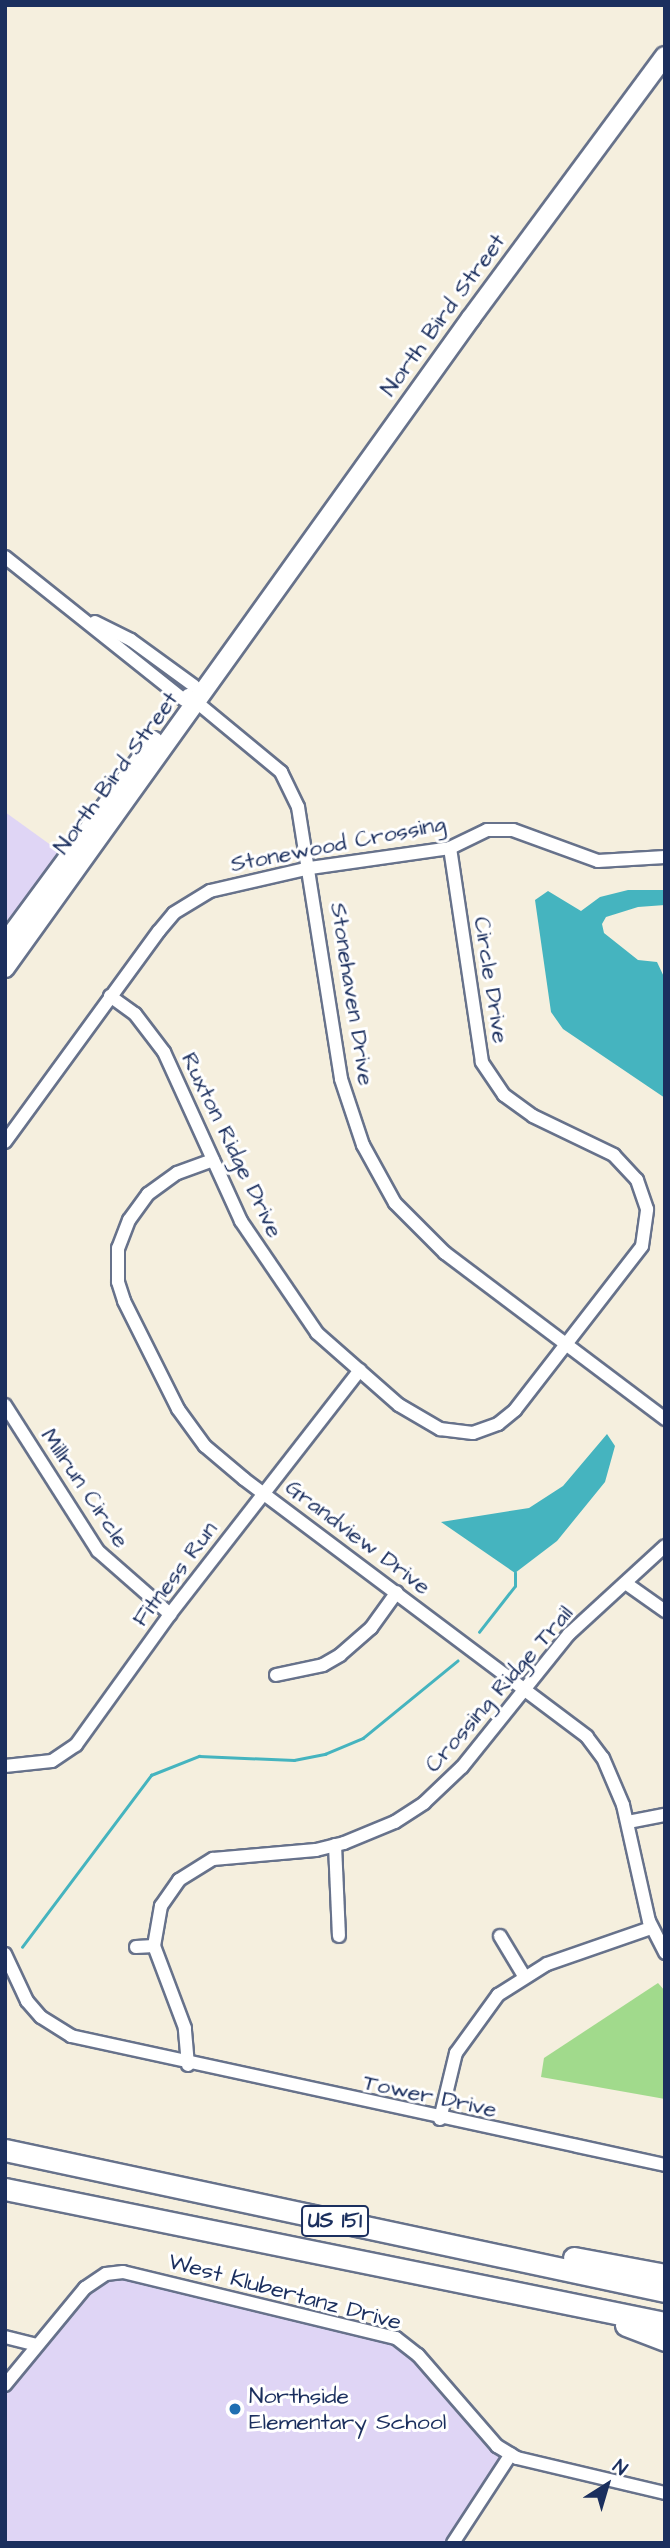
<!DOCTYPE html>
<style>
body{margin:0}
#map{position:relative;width:670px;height:2548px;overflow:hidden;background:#f5efde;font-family:"Architects Daughter",sans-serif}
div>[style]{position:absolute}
.built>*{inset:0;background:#dfd5f5}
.green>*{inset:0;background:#a1da8c}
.water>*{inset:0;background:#45b4bf}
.stream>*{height:2.5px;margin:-1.25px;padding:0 1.25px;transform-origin:1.25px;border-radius:1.25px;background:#45b4bf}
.roads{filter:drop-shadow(2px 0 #67728b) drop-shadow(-2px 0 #67728b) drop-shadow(0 2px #67728b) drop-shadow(0 -2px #67728b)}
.street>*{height:12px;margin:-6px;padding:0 6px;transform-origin:6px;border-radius:6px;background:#fff}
.secondary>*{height:18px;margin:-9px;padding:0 9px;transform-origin:9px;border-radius:9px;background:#fff}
.highway>*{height:21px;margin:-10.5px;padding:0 10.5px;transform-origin:10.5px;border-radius:10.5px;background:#fff}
.dots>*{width:19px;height:19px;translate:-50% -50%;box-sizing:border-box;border:4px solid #fff;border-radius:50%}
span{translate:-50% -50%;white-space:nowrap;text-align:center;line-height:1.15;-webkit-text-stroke:6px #fff;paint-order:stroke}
.shield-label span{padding:2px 5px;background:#fff;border:2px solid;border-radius:5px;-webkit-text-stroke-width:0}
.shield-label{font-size:21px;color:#1b2f5e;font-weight:700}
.street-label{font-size:23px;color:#1b2f5e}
.poi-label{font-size:23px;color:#1b2f5e}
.left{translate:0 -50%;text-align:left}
.frame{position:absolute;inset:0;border:7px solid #1b2f5e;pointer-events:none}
.north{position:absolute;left:572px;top:2450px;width:70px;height:70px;-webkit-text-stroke:5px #fff;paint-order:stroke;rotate:37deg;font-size:19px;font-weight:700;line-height:28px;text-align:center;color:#1b2f5e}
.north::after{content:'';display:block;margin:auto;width:24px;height:32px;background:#1b2f5e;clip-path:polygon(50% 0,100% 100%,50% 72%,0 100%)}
</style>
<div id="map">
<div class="built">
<i style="clip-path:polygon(5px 812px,66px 856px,5px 938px)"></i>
<i style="clip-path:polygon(106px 2274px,396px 2338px,511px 2454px,453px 2543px,5px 2543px,5px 2385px,37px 2345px)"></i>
</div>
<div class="green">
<i style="clip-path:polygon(658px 1983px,665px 1991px,665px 2099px,541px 2077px,544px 2058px)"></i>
</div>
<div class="water">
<i style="clip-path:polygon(628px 890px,665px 890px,665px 905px,638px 907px,606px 917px,602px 924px,604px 933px,638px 960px,657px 962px,665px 979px,665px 1098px,563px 1029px,551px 1012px,535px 900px,548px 891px,581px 911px,600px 897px)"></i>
<i style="clip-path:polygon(607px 1434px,615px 1446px,605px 1482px,557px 1541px,515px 1573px,441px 1522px,529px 1508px,563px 1486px)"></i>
</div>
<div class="stream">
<i style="left:479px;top:1632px;width:58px;rotate:-52deg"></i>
<i style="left:515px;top:1586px;width:13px;rotate:-90deg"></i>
<i style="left:22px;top:1947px;width:215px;rotate:-53.1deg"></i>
<i style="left:151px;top:1775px;width:52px;rotate:-21.6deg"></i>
<i style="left:199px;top:1756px;width:95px;rotate:2.4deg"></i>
<i style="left:294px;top:1760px;width:32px;rotate:-11deg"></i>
<i style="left:325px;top:1754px;width:41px;rotate:-22.8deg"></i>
<i style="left:363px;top:1738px;width:122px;rotate:-39.3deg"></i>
</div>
<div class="roads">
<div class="street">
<i style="left:5px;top:557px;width:229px;rotate:38.6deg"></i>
<i style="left:95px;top:622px;width:40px;rotate:26.6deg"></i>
<i style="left:131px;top:640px;width:78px;rotate:36.1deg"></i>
<i style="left:188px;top:695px;width:121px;rotate:39.6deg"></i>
<i style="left:281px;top:772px;width:39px;rotate:64deg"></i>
<i style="left:298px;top:807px;width:275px;rotate:81deg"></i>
<i style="left:341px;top:1079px;width:70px;rotate:71.6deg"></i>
<i style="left:363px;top:1145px;width:66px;rotate:61.1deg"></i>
<i style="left:395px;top:1203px;width:71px;rotate:45deg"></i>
<i style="left:445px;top:1253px;width:276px;rotate:37deg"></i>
<i style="left:110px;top:996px;width:31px;rotate:36deg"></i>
<i style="left:135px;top:1014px;width:48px;rotate:52.7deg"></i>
<i style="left:164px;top:1052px;width:186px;rotate:65.5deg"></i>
<i style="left:241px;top:1221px;width:135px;rotate:55.8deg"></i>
<i style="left:317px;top:1333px;width:109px;rotate:41.3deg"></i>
<i style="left:399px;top:1405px;width:48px;rotate:30.3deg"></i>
<i style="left:440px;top:1429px;width:33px;rotate:7deg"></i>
<i style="left:473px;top:1433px;width:27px;rotate:-20deg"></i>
<i style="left:498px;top:1424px;width:22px;rotate:-39deg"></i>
<i style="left:515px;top:1410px;width:207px;rotate:-52.2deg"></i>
<i style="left:642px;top:1246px;width:37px;rotate:-82deg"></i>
<i style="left:647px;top:1209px;width:31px;rotate:-109deg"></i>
<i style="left:637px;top:1180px;width:34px;rotate:-133deg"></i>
<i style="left:614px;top:1155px;width:90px;rotate:-154.3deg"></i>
<i style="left:533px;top:1116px;width:36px;rotate:-144deg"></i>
<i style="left:504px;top:1095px;width:40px;rotate:-124deg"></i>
<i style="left:482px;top:1062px;width:216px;rotate:-98.5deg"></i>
<i style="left:5px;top:1142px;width:261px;rotate:-53.9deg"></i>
<i style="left:159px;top:931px;width:23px;rotate:-50deg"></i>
<i style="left:174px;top:913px;width:42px;rotate:-31.4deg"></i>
<i style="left:210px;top:891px;width:103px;rotate:-13deg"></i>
<i style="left:310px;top:868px;width:141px;rotate:-8.1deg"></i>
<i style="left:450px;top:848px;width:41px;rotate:-25.9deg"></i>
<i style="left:487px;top:830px;width:26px"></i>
<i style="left:513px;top:830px;width:90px;rotate:20deg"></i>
<i style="left:598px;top:861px;width:67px;rotate:-3.4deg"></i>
<i style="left:213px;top:1160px;width:38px;rotate:160deg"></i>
<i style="left:177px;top:1173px;width:36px;rotate:144deg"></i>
<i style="left:148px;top:1194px;width:32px;rotate:126deg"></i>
<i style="left:129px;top:1220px;width:30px;rotate:111deg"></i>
<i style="left:118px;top:1248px;width:34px;rotate:90deg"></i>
<i style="left:118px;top:1282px;width:20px;rotate:72deg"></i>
<i style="left:124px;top:1301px;width:121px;rotate:63.4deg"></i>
<i style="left:178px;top:1409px;width:46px;rotate:53.9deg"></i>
<i style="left:205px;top:1446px;width:51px;rotate:40.2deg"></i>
<i style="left:244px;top:1479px;width:429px;rotate:36.9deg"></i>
<i style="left:587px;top:1737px;width:26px;rotate:53deg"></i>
<i style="left:603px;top:1758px;width:51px;rotate:66.9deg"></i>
<i style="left:623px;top:1805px;width:119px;rotate:77.4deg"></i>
<i style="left:649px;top:1921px;width:36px;rotate:63deg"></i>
<i style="left:5px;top:1405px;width:173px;rotate:57.5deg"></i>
<i style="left:98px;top:1551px;width:96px;rotate:41.2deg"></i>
<i style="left:627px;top:1584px;width:47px;rotate:35.4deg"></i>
<i style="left:276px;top:1675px;width:48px;rotate:-12deg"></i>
<i style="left:323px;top:1665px;width:20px;rotate:-30deg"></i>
<i style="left:340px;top:1655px;width:41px;rotate:-41.1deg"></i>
<i style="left:371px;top:1628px;width:44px;rotate:-54.2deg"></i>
<i style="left:5px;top:1766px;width:47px;rotate:-6.1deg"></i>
<i style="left:52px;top:1761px;width:29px;rotate:-34deg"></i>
<i style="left:76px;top:1745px;width:161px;rotate:-54.3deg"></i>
<i style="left:170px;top:1614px;width:309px;rotate:-52.1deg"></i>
<i style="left:628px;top:1822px;width:38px;rotate:-11deg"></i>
<i style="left:335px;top:1845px;width:91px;rotate:87.5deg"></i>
<i style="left:500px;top:1936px;width:47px;rotate:59deg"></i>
<i style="left:136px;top:1947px;width:18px;rotate:-3deg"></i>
<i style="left:5px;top:1954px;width:52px;rotate:64.9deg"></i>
<i style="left:27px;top:2001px;width:21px;rotate:49deg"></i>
<i style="left:41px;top:2017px;width:36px;rotate:32deg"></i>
<i style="left:71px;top:2036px;width:608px;rotate:12.25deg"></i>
<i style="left:188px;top:2065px;width:37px;rotate:-95deg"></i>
<i style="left:185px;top:2028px;width:88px;rotate:-110.7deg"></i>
<i style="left:154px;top:1946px;width:41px;rotate:-80.1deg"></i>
<i style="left:161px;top:1906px;width:32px;rotate:-55deg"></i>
<i style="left:179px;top:1880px;width:40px;rotate:-32deg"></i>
<i style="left:213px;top:1859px;width:103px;rotate:-5deg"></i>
<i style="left:316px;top:1850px;width:29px;rotate:-14deg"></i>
<i style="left:344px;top:1843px;width:55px;rotate:-22.4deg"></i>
<i style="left:395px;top:1822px;width:35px;rotate:-33deg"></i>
<i style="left:424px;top:1803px;width:52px;rotate:-43.5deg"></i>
<i style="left:462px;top:1767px;width:171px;rotate:-51.2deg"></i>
<i style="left:569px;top:1634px;width:130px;rotate:-42.5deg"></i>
<i style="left:440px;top:2119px;width:68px;rotate:-76.4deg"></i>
<i style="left:456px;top:2053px;width:72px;rotate:-54.1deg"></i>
<i style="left:498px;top:1995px;width:58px;rotate:-32.3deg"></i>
<i style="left:547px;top:1964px;width:110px;rotate:-19.1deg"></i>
<i style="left:5px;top:2337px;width:33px;rotate:14deg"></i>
<i style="left:5px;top:2385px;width:126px;rotate:-50.5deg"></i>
<i style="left:85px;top:2288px;width:25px;rotate:-34deg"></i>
<i style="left:106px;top:2274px;width:17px;rotate:-7deg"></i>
<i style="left:123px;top:2272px;width:281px;rotate:13.6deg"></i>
<i style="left:396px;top:2338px;width:28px;rotate:38deg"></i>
<i style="left:418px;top:2355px;width:121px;rotate:49deg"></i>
<i style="left:497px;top:2446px;width:23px;rotate:31deg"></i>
<i style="left:517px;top:2458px;width:152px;rotate:13.3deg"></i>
<i style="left:453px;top:2543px;width:106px;rotate:-56.9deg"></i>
</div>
<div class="secondary">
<i style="left:5px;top:943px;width:251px;rotate:-53.6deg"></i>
<i style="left:5px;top:968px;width:800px;rotate:-54.36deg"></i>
<i style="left:471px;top:318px;width:326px;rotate:-53.5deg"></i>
</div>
<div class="highway">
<i style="left:5px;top:2150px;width:675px;rotate:12.06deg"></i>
<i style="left:5px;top:2189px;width:673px;rotate:11.48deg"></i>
<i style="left:574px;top:2258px;width:93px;rotate:10.6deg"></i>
<i style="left:626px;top:2325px;width:42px;rotate:21deg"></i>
</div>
</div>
<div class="dots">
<i style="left:235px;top:2409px;background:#1f6fb2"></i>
</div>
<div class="shield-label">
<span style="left:335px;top:2221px">US 151</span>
</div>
<div class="street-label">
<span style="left:443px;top:315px;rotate:-54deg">North Bird Street</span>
<span style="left:116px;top:773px;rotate:-54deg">North Bird Street</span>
<span style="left:338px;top:844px;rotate:-11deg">Stonewood Crossing</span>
<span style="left:491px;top:980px;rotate:81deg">Circle Drive</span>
<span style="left:352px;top:994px;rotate:81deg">Stonehaven Drive</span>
<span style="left:232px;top:1145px;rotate:64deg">Ruxton Ridge Drive</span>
<span style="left:85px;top:1488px;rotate:56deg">Millrun Circle</span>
<span style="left:358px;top:1537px;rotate:37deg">Grandview Drive</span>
<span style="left:175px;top:1574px;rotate:-53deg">Fitness Run</span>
<span style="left:499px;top:1689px;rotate:-49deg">Crossing Ridge Trail</span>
<span style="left:430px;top:2096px;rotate:12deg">Tower Drive</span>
<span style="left:285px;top:2292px;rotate:15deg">West Klubertanz Drive</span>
</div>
<div class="poi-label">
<span class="left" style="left:249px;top:2409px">Northside<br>Elementary School</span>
</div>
<div class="frame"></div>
<div class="north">N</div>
</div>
